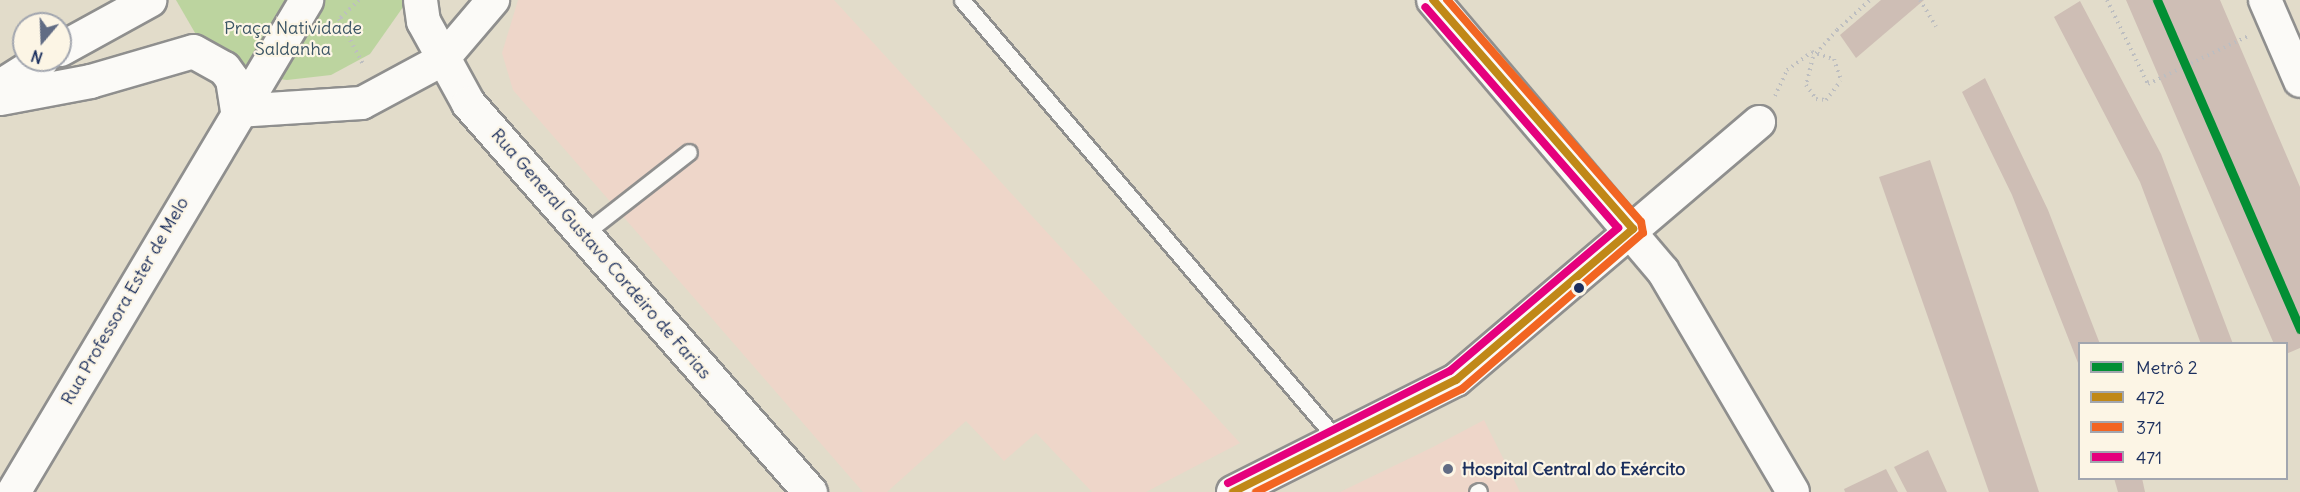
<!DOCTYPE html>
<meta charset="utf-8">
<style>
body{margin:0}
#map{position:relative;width:2300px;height:492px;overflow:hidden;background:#e2dcca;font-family:Delius,sans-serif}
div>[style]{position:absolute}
.built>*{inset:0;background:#eed6c9}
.green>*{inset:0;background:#bcd49f}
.building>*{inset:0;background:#cebeb5}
.path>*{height:4px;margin-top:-2px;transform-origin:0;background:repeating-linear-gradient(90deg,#bdbec0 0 1.5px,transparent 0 6px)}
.roads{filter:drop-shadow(2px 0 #8f8f8e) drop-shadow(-2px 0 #8f8f8e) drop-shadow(0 2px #8f8f8e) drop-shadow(0 -2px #8f8f8e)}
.lane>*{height:15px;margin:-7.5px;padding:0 7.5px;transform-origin:7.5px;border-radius:7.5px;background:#fbfaf7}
.street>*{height:32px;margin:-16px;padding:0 16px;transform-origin:16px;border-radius:16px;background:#fbfaf7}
.secondary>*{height:33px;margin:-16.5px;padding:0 16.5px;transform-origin:16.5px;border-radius:16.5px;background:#fbfaf7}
.path-bridge>*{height:4px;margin-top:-2px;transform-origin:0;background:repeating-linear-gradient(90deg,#bdbec0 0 1.5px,transparent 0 6px)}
.bus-1>*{height:8px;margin:-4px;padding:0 4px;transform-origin:4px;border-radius:4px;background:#c08818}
.bus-2>*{height:8px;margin:-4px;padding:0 4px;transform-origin:4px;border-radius:4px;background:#f26522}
.bus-3>*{height:8px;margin:-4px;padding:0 4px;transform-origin:4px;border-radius:4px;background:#e5007d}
.metro-1>*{height:9px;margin:-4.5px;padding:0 4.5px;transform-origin:4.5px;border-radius:4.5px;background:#028f34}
.dots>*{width:16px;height:16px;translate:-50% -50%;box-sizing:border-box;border:3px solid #fcf5e5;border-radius:50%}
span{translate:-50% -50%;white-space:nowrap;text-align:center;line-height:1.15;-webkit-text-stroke:4.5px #fcf5e5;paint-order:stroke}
.park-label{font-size:18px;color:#3c5666}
.street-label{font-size:18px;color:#1b2f5e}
.poi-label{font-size:18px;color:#1b2f5e;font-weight:700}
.left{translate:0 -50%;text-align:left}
.legend{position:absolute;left:2078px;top:342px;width:210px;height:138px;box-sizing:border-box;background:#fcf5e5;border:2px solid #a2a6af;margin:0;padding:8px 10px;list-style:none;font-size:18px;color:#1b2f5e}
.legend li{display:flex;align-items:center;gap:12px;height:30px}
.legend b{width:30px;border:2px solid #a2a6af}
.north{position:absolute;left:12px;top:12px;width:60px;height:60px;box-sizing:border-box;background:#fcf5e5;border:2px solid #a2a6af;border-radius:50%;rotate:199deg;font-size:16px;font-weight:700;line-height:24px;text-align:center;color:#1b2f5e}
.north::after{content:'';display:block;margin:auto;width:21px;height:27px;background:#616c84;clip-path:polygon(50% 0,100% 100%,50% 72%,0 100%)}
</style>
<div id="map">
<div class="built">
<i style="clip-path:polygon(518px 0,834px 0,1240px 443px,1146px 492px,1092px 492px,1036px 433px,1004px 461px,966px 421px,887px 492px,863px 492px,513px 90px,502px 53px)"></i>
<i style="clip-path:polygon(1484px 420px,1520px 492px,1340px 492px,1433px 447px)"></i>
</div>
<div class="green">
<i style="clip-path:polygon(176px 0,408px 0,370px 54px,331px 75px,287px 80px,262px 77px,221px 58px,198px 38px)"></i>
</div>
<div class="building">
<i style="clip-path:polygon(1881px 0,1924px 0,1856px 58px,1840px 35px)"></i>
<i style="clip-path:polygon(2126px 0,2220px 0,2300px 187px,2300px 348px,2286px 354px,2286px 344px,2274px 344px)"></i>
<i style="clip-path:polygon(2080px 1px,2161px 154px,2233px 344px,2201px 344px,2140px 182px,2054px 17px)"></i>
<i style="clip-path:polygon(1985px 78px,2048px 210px,2100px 344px,2080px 344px,2080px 368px,2012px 195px,1962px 92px)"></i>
<i style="clip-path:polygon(1930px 160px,2039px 492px,1989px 492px,1879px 177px)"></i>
<i style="clip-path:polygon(1928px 450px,1947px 492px,1907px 492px,1894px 467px)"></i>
<i style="clip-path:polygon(1886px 469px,1898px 492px,1845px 492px,1844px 489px)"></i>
<i style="clip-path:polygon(2114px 478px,2142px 478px,2145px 492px,2118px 492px)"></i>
</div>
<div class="path">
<i style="left:359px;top:0;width:28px;rotate:136deg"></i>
<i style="left:339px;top:19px;width:53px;rotate:62deg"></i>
<i style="left:1920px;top:0;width:31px;rotate:59deg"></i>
<i style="left:2107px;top:0;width:93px;rotate:64deg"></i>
<i style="left:2148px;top:84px;width:111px;rotate:-25.6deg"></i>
<i style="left:1837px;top:30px;width:45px;rotate:-42.3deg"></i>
<i style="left:1775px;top:96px;width:29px;rotate:-65deg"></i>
<i style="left:1787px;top:70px;width:31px;rotate:-36deg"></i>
<i style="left:1812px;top:52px;width:23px;rotate:18deg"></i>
<i style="left:1834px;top:59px;width:23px;rotate:72deg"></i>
</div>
<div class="roads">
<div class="lane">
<i style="left:962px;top:0;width:581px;rotate:49.54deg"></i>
<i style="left:584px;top:234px;width:133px;rotate:-38deg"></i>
<i style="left:1477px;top:492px;width:2px;rotate:-27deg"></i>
</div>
<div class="street">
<i style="left:1433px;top:0;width:355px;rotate:49.7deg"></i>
<i style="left:1663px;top:271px;width:256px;rotate:59.5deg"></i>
<i style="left:2265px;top:0;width:88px;rotate:66.6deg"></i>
<i style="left:237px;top:111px;width:125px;rotate:-3.7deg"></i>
<i style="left:362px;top:103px;width:91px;rotate:-28.3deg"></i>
<i style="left:442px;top:60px;width:79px;rotate:-49.6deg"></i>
<i style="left:1233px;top:492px;width:250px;rotate:-26.7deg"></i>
<i style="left:1456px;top:380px;width:398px;rotate:-40.4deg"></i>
</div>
<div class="secondary">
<i style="left:420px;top:0;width:21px;rotate:82deg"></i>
<i style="left:423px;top:21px;width:94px;rotate:61.2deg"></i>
<i style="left:468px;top:103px;width:518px;rotate:48.68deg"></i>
<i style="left:60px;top:49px;width:102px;rotate:-28.8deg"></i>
<i style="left:0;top:86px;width:49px;rotate:-32.4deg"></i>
<i style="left:0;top:98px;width:92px;rotate:-10.7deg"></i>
<i style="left:90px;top:81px;width:107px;rotate:-16.2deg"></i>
<i style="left:193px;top:51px;width:35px;rotate:29deg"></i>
<i style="left:224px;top:68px;width:14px;rotate:54deg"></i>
<i style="left:232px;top:79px;width:32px;rotate:81deg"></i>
<i style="left:13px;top:492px;width:573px;rotate:-59.22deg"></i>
</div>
</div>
<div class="path-bridge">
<i style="left:1837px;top:30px;width:36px;rotate:132deg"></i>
<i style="left:1813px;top:57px;width:29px;rotate:104deg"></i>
<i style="left:1806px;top:85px;width:17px;rotate:54deg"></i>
<i style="left:1816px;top:99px;width:10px;rotate:6deg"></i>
<i style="left:1826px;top:100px;width:24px;rotate:-52deg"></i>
</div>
<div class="bus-1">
<i style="left:1233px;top:492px;width:250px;rotate:-26.7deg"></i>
<i style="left:1456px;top:380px;width:233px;rotate:-40.5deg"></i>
<i style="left:1633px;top:229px;width:304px;rotate:-131.1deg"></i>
</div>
<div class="bus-2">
<i style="left:1256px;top:492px;width:230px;rotate:-26.6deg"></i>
<i style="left:1462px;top:389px;width:239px;rotate:-40.8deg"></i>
<i style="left:1643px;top:233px;width:11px;rotate:-100deg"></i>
<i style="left:1641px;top:222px;width:295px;rotate:-131.1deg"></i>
</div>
<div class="bus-3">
<i style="left:1228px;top:483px;width:249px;rotate:-26.8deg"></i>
<i style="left:1450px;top:371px;width:221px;rotate:-40.4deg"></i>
<i style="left:1618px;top:228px;width:293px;rotate:-131.1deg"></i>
</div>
<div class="metro-1">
<i style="left:2157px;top:0;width:359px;rotate:66.5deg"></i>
</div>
<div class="dots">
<i style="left:1579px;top:288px;background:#1b2f5e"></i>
<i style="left:1448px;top:469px;background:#616c84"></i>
</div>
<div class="park-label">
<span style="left:293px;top:39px">Praça Natividade<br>Saldanha</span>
</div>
<div class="street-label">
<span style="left:601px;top:254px;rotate:49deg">Rua General Gustavo Cordeiro de Farias</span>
<span style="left:125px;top:301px;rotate:-60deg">Rua Professora Ester de Melo</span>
</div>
<div class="poi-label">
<span class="left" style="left:1462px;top:469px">Hospital Central do Exército</span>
</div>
<ul class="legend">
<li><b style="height:8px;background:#028f34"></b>Metrô 2</li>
<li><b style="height:8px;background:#c08818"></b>472</li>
<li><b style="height:8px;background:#f26522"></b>371</li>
<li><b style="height:8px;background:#e5007d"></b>471</li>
</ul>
<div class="north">N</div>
</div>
